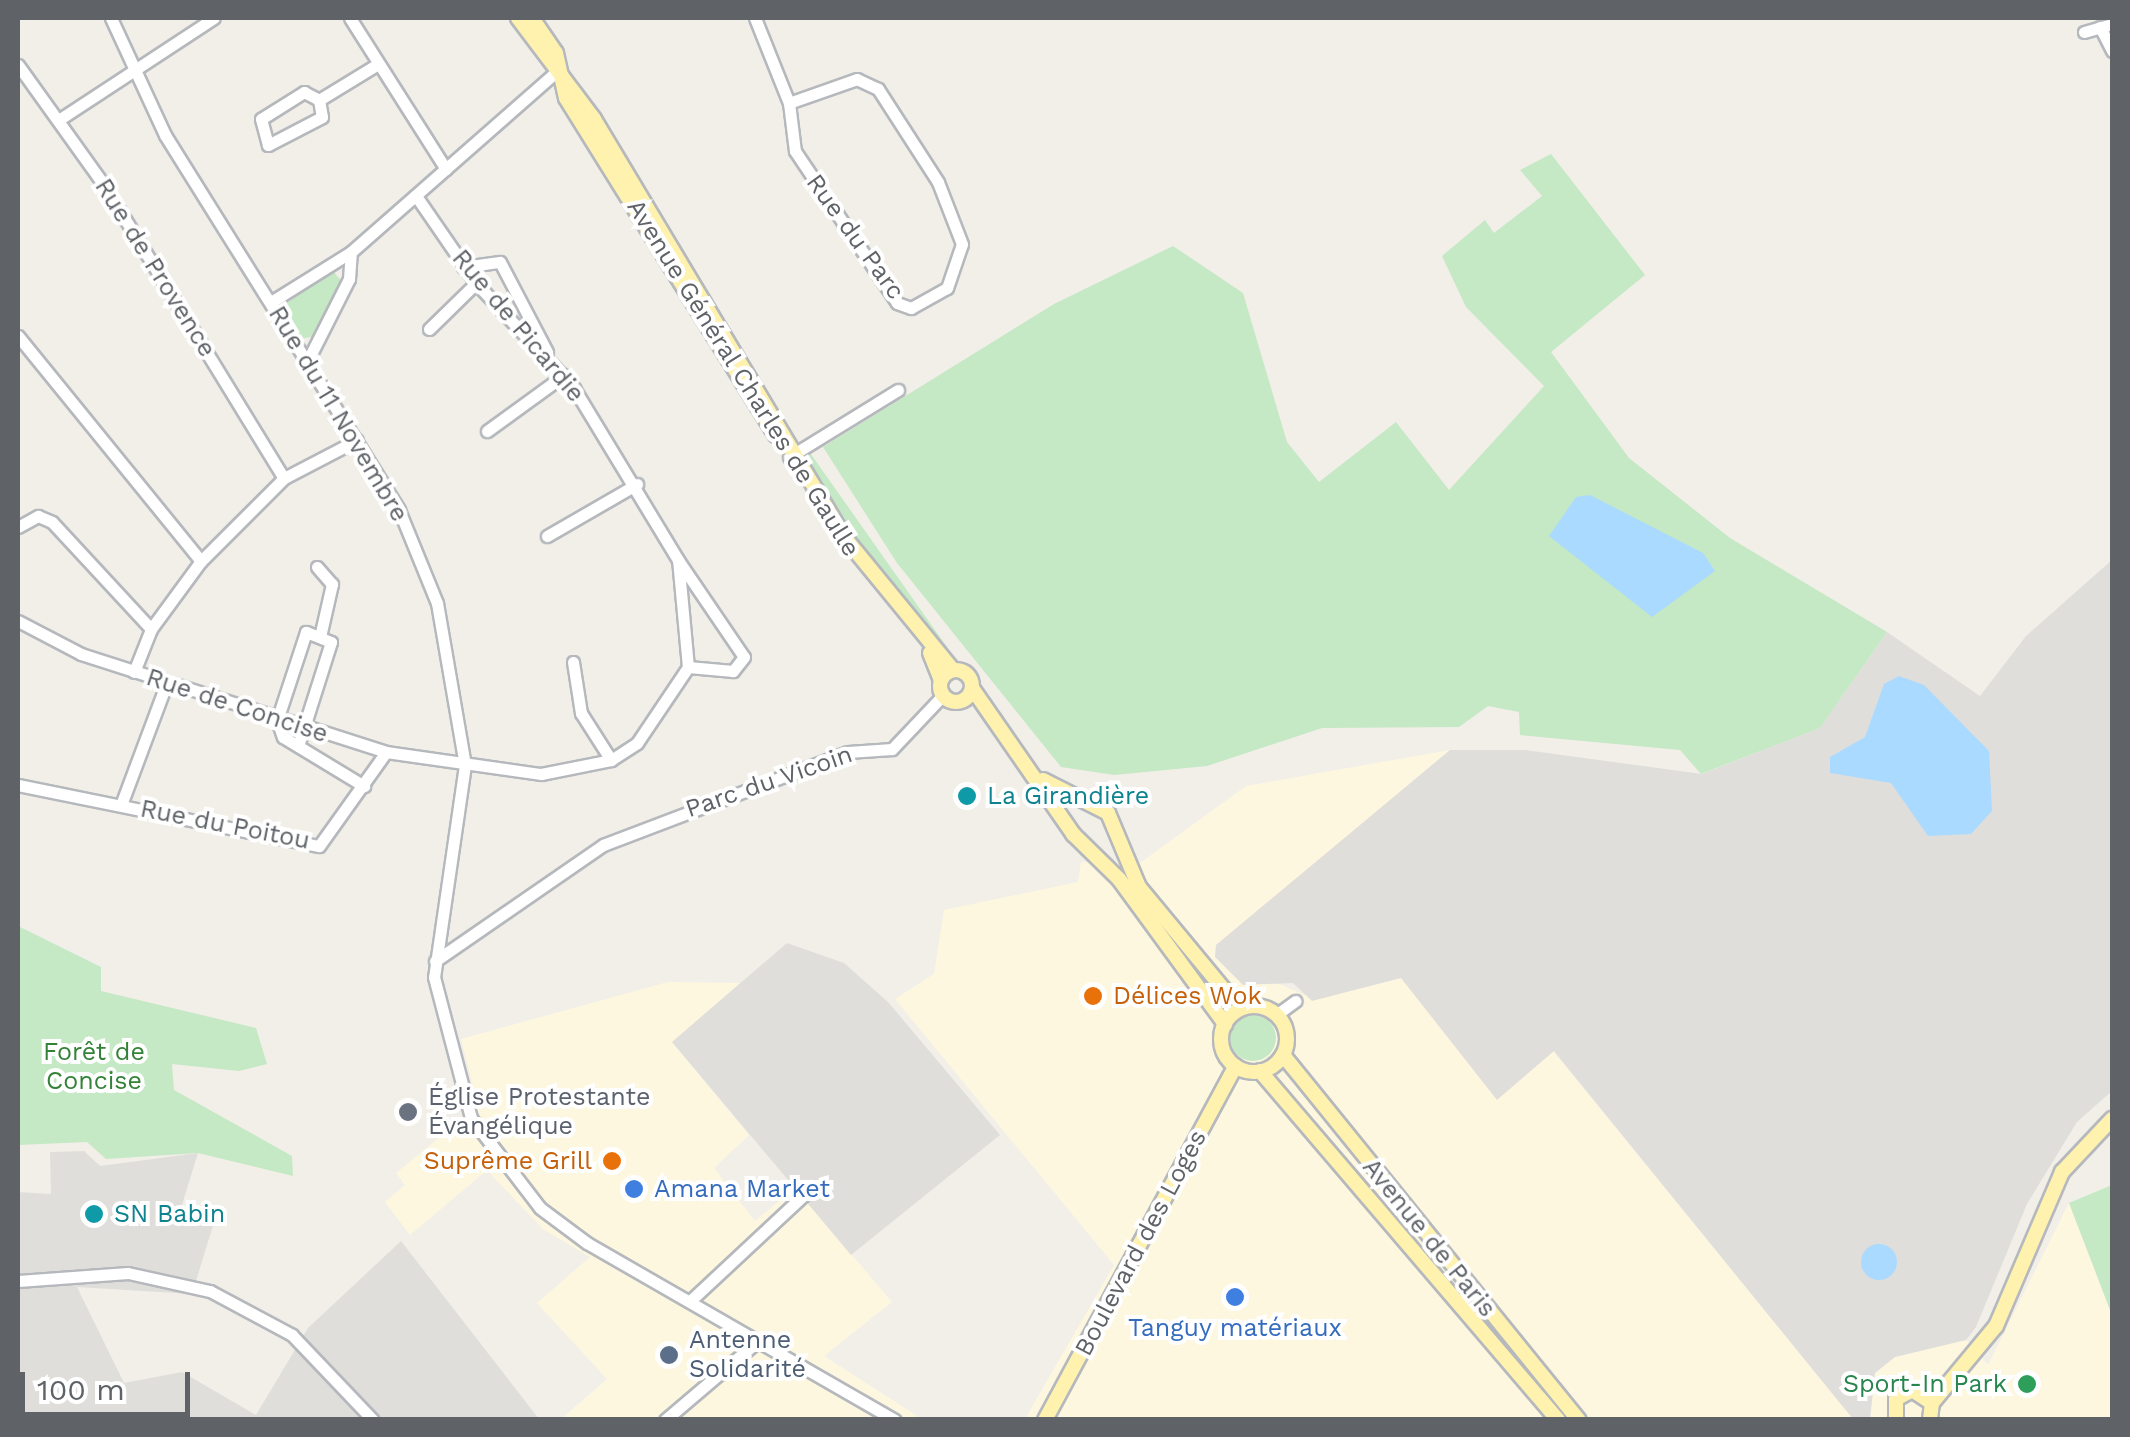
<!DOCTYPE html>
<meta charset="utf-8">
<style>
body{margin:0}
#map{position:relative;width:2130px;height:1437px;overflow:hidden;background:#f1efe8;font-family:"Work Sans",sans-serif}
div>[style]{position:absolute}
.commercial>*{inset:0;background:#fef7e0}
.industrial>*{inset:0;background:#e0deda}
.green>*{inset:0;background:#c5e8c5}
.round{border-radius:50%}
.water>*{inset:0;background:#aadaff}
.roads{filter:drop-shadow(2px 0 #b5b8bc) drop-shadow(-2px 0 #b5b8bc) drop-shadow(0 2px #b5b8bc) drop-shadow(0 -2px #b5b8bc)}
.minor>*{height:11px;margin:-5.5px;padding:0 5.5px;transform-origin:5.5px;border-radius:5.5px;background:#fff}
.major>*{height:14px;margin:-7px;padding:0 7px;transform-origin:7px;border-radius:7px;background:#fff2af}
.major>.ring{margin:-7px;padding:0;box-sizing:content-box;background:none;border:14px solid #fff2af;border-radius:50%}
.dots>*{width:28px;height:28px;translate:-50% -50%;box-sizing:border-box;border:5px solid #fff;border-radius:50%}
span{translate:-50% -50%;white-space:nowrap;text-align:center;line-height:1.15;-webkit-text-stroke:8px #fff;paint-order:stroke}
.street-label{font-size:25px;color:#5f6368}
.culture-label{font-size:25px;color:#0d838f}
.left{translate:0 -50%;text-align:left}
.food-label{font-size:25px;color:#c56008}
.right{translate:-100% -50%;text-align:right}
.park-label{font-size:25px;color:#348238}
.worship-label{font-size:25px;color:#5b616d}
.shop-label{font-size:25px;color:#366cbe}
.service-label{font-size:25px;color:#4e5e75}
.leisure-label{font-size:25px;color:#27864d}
.frame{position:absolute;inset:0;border:20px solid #5f6368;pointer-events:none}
.scale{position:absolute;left:20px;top:1372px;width:170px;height:45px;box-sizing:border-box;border:5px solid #5f6368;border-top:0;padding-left:12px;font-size:30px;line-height:35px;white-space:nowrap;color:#5f6368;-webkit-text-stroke:8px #fff;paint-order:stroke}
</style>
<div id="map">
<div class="commercial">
<i style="clip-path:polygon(1450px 750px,1216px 946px,1215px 956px,1314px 999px,1401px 978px,1497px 1099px,1553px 1051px,1853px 1419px,1025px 1419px,1114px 1265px,895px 999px,934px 974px,944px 910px,1078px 882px,1081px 862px,1140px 863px,1246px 786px)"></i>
<i style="clip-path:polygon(668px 982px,740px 983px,672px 1042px,749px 1135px,714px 1168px,755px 1221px,795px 1188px,892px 1302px,824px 1356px,922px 1419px,561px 1419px,607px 1379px,537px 1303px,590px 1257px,543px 1229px,487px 1170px,410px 1235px,385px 1202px,405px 1185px,396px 1173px,478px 1106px,461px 1039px)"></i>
<i style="clip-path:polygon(2069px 1203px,2112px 1315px,2112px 1419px,1870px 1420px,1874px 1374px,1895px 1357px,1966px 1340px,1988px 1365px)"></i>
</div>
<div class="industrial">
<i style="clip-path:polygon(2112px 560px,2112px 1091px,2077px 1122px,2027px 1204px,1976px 1327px,1966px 1340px,1895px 1357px,1875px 1373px,1870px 1419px,1853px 1419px,1554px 1051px,1497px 1100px,1401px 978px,1312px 1001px,1293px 983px,1243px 985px,1215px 957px,1216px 945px,1450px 750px,1525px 750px,1702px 774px,1820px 728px,1887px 632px,1980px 696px,2026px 636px)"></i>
<i style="clip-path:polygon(787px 943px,844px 963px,888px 1002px,1000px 1135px,851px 1255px,672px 1042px)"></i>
<i style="clip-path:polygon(84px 1151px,100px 1166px,198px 1153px,181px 1208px,215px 1219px,192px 1294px,77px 1287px,124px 1383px,182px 1372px,256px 1415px,308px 1328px,401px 1241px,539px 1419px,18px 1420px,18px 1192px,51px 1194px,50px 1152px)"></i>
</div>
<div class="green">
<i style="clip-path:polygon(1551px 154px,1645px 275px,1551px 352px,1629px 458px,1730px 538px,1887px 632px,1820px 728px,1701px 774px,1680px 750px,1520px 735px,1519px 712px,1488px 706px,1459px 727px,1322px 728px,1207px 766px,1114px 775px,1061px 767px,897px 563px,823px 447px,1054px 304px,1173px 246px,1243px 293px,1287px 442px,1319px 482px,1396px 422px,1449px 490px,1544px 386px,1466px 307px,1442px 256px,1485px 220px,1494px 233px,1542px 196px,1520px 170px)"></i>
<i style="clip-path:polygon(333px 271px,342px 282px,315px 336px,301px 339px,281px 307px)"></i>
<i style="clip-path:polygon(808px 450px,949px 650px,944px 654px,848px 535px,803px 459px)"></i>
<i style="clip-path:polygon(18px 926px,101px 967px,101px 991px,256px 1028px,267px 1064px,239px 1071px,172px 1064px,174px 1090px,292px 1156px,293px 1176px,198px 1153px,106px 1159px,87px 1142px,18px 1145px)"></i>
<i class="round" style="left:1230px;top:1015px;width:46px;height:46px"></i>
<i style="clip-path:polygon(2112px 1185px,2112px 1315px,2069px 1203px)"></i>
</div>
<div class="water">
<i style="clip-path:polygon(1590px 495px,1703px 553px,1715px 571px,1652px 617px,1549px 536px,1576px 497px)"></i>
<i style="clip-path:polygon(1899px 676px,1924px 685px,1989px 751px,1992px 811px,1971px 834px,1928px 836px,1891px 783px,1830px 773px,1830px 757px,1865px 737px,1884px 684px)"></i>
<i class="round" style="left:1861px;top:1244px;width:36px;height:36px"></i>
</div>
<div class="roads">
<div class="minor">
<i style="left:111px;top:18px;width:129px;rotate:65.2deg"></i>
<i style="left:165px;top:135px;width:442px;rotate:58deg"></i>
<i style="left:399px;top:510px;width:100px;rotate:67.8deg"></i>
<i style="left:437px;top:603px;width:164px;rotate:80.2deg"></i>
<i style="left:465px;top:765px;width:214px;rotate:98.3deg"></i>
<i style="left:434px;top:977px;width:146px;rotate:75.3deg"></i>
<i style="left:471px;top:1118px;width:113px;rotate:52.5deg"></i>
<i style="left:540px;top:1208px;width:59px;rotate:36.7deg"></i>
<i style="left:587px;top:1243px;width:355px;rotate:29.9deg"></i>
<i style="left:350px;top:18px;width:179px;rotate:57.6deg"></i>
<i style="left:755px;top:18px;width:92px;rotate:68.2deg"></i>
<i style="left:789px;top:103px;width:48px;rotate:82.9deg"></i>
<i style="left:795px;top:151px;width:183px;rotate:56.1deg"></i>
<i style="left:897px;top:303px;width:15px;rotate:20deg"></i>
<i style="left:911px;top:308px;width:41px;rotate:-29.1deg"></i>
<i style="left:947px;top:288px;width:46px;rotate:-71.2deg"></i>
<i style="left:962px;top:244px;width:66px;rotate:-111.2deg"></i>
<i style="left:938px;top:182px;width:111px;rotate:-122.8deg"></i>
<i style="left:878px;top:89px;width:23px;rotate:-155deg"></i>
<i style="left:857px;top:79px;width:72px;rotate:160.6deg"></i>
<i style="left:2100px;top:27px;width:27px;rotate:63deg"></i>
<i style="left:2084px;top:32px;width:29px;rotate:-16deg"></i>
<i style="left:18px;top:65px;width:151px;rotate:54.4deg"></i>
<i style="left:106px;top:188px;width:340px;rotate:58.5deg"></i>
<i style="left:304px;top:92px;width:17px;rotate:28deg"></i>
<i style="left:319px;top:100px;width:17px;rotate:80deg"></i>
<i style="left:322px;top:117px;width:61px;rotate:152.6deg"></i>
<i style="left:268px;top:145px;width:27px;rotate:-105deg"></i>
<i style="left:261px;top:119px;width:51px;rotate:-32.1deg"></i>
<i style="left:319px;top:100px;width:69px;rotate:-31.4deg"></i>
<i style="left:60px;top:119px;width:184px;rotate:-33.3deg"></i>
<i style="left:463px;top:267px;width:37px;rotate:-8deg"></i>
<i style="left:500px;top:262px;width:102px;rotate:62.4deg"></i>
<i style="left:271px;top:302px;width:94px;rotate:-32deg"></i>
<i style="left:351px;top:252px;width:276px;rotate:-41.3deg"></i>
<i style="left:429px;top:329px;width:66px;rotate:-44.4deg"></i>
<i style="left:18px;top:336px;width:290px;rotate:50.9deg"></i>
<i style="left:308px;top:360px;width:91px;rotate:-63.2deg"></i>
<i style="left:349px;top:279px;width:27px;rotate:-86deg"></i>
<i style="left:487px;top:431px;width:95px;rotate:-36deg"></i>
<i style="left:789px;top:457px;width:128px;rotate:-31.6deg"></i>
<i style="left:18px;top:527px;width:23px;rotate:-29deg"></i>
<i style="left:38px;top:516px;width:15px;rotate:23deg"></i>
<i style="left:52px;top:522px;width:146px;rotate:47.2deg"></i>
<i style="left:547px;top:536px;width:104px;rotate:-30deg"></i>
<i style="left:678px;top:560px;width:117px;rotate:55.8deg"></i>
<i style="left:744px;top:657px;width:18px;rotate:128deg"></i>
<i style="left:733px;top:671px;width:45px;rotate:-174.9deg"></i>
<i style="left:317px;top:567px;width:23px;rotate:49deg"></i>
<i style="left:332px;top:584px;width:54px;rotate:102.8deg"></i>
<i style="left:18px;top:621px;width:71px;rotate:27.6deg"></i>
<i style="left:81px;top:654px;width:320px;rotate:17.8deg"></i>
<i style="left:386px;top:752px;width:157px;rotate:8.1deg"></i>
<i style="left:541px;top:774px;width:71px;rotate:-11.3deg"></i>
<i style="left:611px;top:760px;width:31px;rotate:-33deg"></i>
<i style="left:637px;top:743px;width:92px;rotate:-56.1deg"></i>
<i style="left:688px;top:667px;width:107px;rotate:-95.3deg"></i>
<i style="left:678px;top:560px;width:201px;rotate:-121.2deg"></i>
<i style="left:574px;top:388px;width:144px;rotate:-133deg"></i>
<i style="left:476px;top:283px;width:106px;rotate:-124.6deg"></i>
<i style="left:573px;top:662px;width:52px;rotate:81.1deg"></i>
<i style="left:581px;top:713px;width:56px;rotate:57.4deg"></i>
<i style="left:134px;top:672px;width:46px;rotate:-68.4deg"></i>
<i style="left:151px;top:629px;width:84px;rotate:-53.7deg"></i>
<i style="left:201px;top:561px;width:117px;rotate:-45deg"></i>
<i style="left:284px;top:478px;width:82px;rotate:-27.5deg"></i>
<i style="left:298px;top:746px;width:109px;rotate:-72.4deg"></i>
<i style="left:331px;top:642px;width:27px;rotate:-158deg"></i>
<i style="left:306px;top:632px;width:93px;rotate:108.2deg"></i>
<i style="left:277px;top:720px;width:18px;rotate:71deg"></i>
<i style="left:283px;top:737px;width:95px;rotate:31.2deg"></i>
<i style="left:18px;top:785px;width:307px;rotate:11.5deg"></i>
<i style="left:319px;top:846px;width:115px;rotate:-54.5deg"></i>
<i style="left:121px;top:805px;width:131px;rotate:-69.5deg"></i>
<i style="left:435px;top:961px;width:204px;rotate:-34.6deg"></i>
<i style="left:603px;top:845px;width:262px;rotate:-20.8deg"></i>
<i style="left:848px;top:752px;width:44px;rotate:-3.9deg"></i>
<i style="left:892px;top:749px;width:74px;rotate:-46.6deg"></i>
<i style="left:1276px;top:1015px;width:24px;rotate:-36deg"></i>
<i style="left:18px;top:1281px;width:110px;rotate:-4.2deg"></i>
<i style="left:128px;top:1273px;width:84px;rotate:12.4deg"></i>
<i style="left:210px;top:1291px;width:93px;rotate:28.2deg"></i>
<i style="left:292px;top:1335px;width:117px;rotate:46.4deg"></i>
<i style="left:690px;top:1301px;width:160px;rotate:-43deg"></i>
<i style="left:665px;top:1420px;width:123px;rotate:-40.4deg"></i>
</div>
<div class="major">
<i style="left:518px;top:18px;width:126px;rotate:53deg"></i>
<i style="left:594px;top:119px;width:488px;rotate:59.1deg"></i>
<i style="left:845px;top:538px;width:171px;rotate:50.7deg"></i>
<i style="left:532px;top:18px;width:42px;rotate:55.6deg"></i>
<i style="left:556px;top:53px;width:46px;rotate:77.5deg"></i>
<i style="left:566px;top:98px;width:397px;rotate:58.1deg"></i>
<i style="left:930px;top:653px;width:29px;rotate:68deg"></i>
<i class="ring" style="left:940px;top:670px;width:18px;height:18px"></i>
<i style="left:972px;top:688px;width:178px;rotate:55.3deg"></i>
<i style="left:1073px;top:834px;width:64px;rotate:44.4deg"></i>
<i style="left:1119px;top:879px;width:180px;rotate:53.8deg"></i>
<i style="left:1043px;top:780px;width:73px;rotate:26.9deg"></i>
<i style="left:1108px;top:813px;width:80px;rotate:67.3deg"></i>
<i style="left:1139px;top:887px;width:136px;rotate:50.4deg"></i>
<i style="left:1226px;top:992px;width:28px;rotate:30deg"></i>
<i class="ring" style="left:1221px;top:1006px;width:52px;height:52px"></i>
<i style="left:1283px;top:1055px;width:470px;rotate:51deg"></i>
<i style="left:1260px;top:1071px;width:459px;rotate:49.5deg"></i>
<i style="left:1932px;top:1403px;width:100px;rotate:-50.3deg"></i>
<i style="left:1996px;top:1326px;width:168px;rotate:-66.8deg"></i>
<i style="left:2062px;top:1172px;width:73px;rotate:-46.7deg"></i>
<i style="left:1045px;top:1420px;width:402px;rotate:-61.7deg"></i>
<i style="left:1896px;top:1420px;width:21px;rotate:-90deg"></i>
<i style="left:1896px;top:1399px;width:18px;rotate:-29deg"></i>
<i style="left:1912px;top:1390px;width:24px;rotate:33deg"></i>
<i style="left:1932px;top:1403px;width:17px;rotate:97deg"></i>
</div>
</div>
<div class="dots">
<i style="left:967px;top:796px;background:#0f9aa8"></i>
<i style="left:1093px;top:996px;background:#e8710a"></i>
<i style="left:408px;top:1112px;background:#6b7280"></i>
<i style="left:612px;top:1161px;background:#e8710a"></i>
<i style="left:634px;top:1189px;background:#3f7fe0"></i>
<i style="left:94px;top:1214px;background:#0f9aa8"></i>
<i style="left:1235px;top:1297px;background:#3f7fe0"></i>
<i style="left:669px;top:1355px;background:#5c6f8a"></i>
<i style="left:2027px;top:1384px;background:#2e9e5b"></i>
</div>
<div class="street-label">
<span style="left:855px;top:237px;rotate:54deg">Rue du Parc</span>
<span style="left:155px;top:268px;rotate:58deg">Rue de Provence</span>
<span style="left:518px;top:326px;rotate:50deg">Rue de Picardie</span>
<span style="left:743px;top:378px;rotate:58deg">Avenue Général Charles de Gaulle</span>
<span style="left:338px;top:414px;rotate:59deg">Rue du 11 Novembre</span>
<span style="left:237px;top:706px;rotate:18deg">Rue de Concise</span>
<span style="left:769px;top:782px;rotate:-19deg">Parc du Vicoin</span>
<span style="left:225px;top:825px;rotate:11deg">Rue du Poitou</span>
<span style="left:1429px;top:1238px;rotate:51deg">Avenue de Paris</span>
<span style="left:1141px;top:1243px;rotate:-62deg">Boulevard des Loges</span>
</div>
<div class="culture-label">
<span class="left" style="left:987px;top:796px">La Girandière</span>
<span class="left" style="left:114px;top:1214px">SN Babin</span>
</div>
<div class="food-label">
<span class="left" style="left:1113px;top:996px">Délices Wok</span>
<span class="right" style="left:592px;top:1161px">Suprême Grill</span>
</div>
<div class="park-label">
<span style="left:94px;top:1067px">Forêt de<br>Concise</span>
</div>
<div class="worship-label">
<span class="left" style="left:428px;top:1112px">Église Protestante<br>Évangélique</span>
</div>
<div class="shop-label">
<span class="left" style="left:654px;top:1189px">Amana Market</span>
<span style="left:1235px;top:1328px">Tanguy matériaux</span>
</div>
<div class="service-label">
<span class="left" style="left:689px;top:1355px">Antenne<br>Solidarité</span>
</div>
<div class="leisure-label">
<span class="right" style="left:2007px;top:1384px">Sport-In Park</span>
</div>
<div class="frame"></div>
<div class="scale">100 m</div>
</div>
